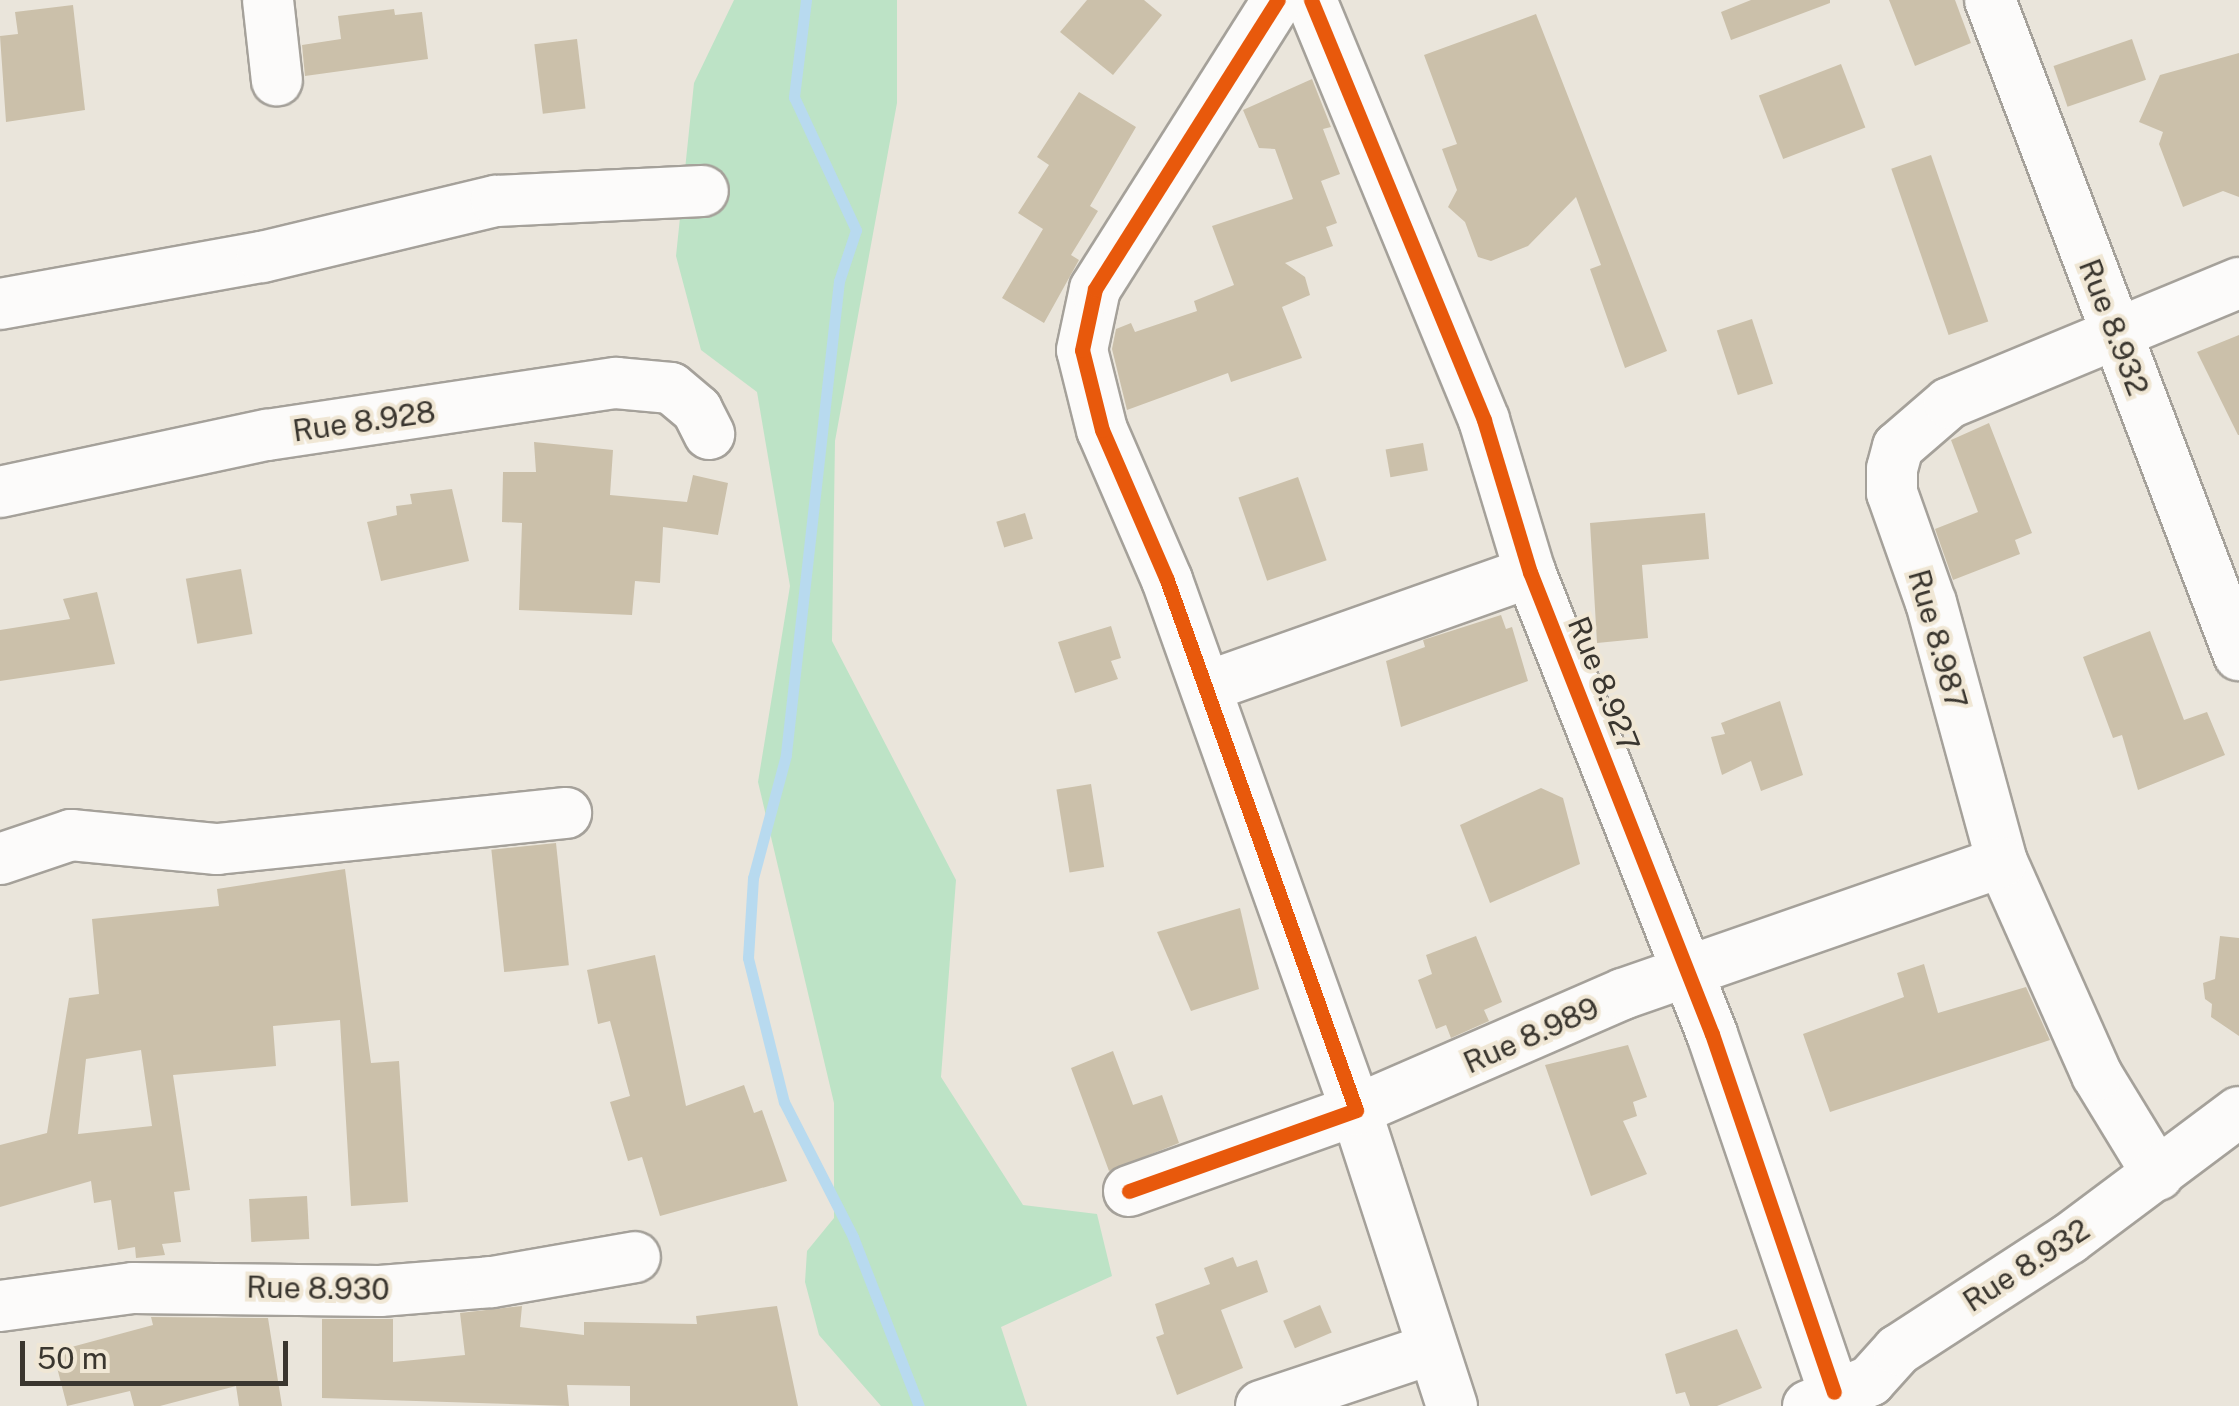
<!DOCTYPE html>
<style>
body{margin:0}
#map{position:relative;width:2239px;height:1406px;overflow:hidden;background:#eae5db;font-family:"Public Sans",sans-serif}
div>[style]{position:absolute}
.green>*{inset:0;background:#bde3c6}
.stream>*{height:11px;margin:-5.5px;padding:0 5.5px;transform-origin:5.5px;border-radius:5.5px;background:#b8daef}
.building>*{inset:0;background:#cbc0aa;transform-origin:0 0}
.roads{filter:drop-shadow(2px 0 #a5a19a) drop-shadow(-2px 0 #a5a19a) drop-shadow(0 2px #a5a19a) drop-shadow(0 -2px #a5a19a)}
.minor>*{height:50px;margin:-25px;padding:0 25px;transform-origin:25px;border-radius:25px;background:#fcfbfa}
.cycleway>*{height:15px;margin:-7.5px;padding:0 7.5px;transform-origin:7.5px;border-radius:7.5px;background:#e8590c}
span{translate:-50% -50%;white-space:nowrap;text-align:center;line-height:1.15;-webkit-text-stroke:8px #f0e7d5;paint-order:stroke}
.street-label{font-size:30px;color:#3a362f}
.scale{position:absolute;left:20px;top:1341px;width:268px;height:45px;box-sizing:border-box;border:5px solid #3a362f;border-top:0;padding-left:12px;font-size:30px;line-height:35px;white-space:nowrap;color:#3a362f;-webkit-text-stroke:8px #f0e7d5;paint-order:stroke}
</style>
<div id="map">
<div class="green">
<i style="clip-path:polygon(734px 0,897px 0,897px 103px,835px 441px,832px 641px,956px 880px,941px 1077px,1023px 1205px,1097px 1214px,1112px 1276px,1001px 1327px,1027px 1406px,881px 1406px,819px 1335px,805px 1282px,807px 1251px,834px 1218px,834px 1103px,758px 782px,790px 586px,757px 392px,701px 350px,676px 256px,694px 83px)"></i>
</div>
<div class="stream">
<i style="left:806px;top:0;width:98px;rotate:97.1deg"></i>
<i style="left:794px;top:97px;width:147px;rotate:65deg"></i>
<i style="left:856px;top:230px;width:54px;rotate:108.4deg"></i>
<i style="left:839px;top:281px;width:477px;rotate:96.4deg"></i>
<i style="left:786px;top:755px;width:127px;rotate:105deg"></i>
<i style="left:753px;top:878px;width:80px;rotate:93.6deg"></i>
<i style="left:748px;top:958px;width:148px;rotate:76deg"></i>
<i style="left:784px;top:1102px;width:152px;rotate:62.9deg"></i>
<i style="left:853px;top:1237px;width:181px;rotate:68.7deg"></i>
</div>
<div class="building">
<i style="clip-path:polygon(1087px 0,1144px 0,1162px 15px,1113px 75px,1060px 32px)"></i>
<i style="clip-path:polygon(1751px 0,1830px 0,1830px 3px,1731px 40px,1721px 12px)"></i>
<i style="clip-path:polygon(1889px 0,1955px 0,1971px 43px,1915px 66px)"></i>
<i style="clip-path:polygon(73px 5px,85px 110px,6px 122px,0 36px,18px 34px,15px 12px)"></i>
<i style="clip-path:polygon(394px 9px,395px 15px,422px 12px,428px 59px,305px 76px,302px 45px,341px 39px,338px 16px)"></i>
<i style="clip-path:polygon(1536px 14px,1667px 351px,1625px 368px,1590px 269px,1601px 265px,1576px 197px,1528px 246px,1491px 261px,1478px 257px,1465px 222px,1448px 207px,1457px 190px,1442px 149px,1457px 144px,1424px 55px)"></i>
<i style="left:577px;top:39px;width:70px;height:43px;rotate:83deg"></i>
<i style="left:2132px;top:39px;width:43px;height:83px;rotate:71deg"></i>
<i style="clip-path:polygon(2239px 53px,2239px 197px,2223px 191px,2183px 207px,2159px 144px,2163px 132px,2139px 122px,2160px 75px)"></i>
<i style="left:1841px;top:64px;width:68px;height:88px;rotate:69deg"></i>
<i style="clip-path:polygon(1312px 79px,1331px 127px,1323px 129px,1340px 174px,1321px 181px,1337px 223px,1326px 227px,1333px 246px,1285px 263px,1305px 277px,1310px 295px,1282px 307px,1302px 358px,1231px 382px,1228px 373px,1127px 410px,1112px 349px,1116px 329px,1131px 323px,1135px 332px,1197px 311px,1194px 301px,1234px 285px,1212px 226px,1293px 199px,1275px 149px,1259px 148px,1243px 110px)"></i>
<i style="clip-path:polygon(1079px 92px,1136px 127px,1090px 206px,1098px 211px,1071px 255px,1079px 260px,1044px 323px,1002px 298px,1043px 229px,1018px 213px,1049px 165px,1037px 157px)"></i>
<i style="left:1931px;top:155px;width:176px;height:42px;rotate:71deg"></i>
<i style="left:1752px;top:319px;width:68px;height:37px;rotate:72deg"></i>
<i style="clip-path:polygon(2239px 335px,2239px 435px,2238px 435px,2197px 352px)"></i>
<i style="clip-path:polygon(1989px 423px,2032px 533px,2015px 540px,2020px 554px,1953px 580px,1935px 529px,1978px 512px,1951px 440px)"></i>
<i style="clip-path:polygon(534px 442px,613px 450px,610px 495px,687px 502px,693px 475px,728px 483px,718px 535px,663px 527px,660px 583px,635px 581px,632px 615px,519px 610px,522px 523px,502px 522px,503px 472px,536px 472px)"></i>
<i style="left:1423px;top:443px;width:28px;height:38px;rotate:80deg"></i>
<i style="left:1298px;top:477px;width:88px;height:63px;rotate:71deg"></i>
<i style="clip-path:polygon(452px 489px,469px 561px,381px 581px,367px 522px,397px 515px,396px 506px,412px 504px,410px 494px)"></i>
<i style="left:1025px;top:513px;width:27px;height:30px;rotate:73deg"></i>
<i style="clip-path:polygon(1705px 513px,1709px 559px,1642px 565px,1648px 638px,1597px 643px,1590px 523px)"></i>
<i style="left:241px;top:569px;width:66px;height:56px;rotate:80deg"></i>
<i style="clip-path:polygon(97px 592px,115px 664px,0 681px,0 630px,70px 619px,63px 599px)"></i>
<i style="clip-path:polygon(1501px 615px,1506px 629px,1512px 627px,1528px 681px,1401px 727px,1386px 661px,1425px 647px,1423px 640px)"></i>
<i style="clip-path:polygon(1111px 626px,1121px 658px,1111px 661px,1118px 679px,1075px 693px,1058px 642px)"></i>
<i style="clip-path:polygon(2150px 631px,2184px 720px,2207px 712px,2225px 755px,2138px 790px,2122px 735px,2113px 738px,2083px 657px)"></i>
<i style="clip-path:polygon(1780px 701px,1803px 775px,1761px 791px,1751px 761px,1722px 775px,1711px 737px,1725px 734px,1721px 723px)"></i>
<i style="left:1091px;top:784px;width:84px;height:35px;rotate:81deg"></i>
<i style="clip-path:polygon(1541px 788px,1563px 798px,1580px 864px,1490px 903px,1460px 825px)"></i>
<i style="left:556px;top:843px;width:123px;height:65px;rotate:84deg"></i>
<i style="clip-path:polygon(evenodd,345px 869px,371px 1063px,399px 1061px,408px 1202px,351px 1206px,340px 1020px,273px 1026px,276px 1066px,173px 1075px,190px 1190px,174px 1192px,181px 1242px,162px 1244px,165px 1255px,136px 1258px,135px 1247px,118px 1250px,111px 1200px,94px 1203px,91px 1181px,0 1207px,0 1145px,47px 1133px,69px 998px,99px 994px,92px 919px,219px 906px,217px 889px,345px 869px,141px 1050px,152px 1126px,78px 1134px,86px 1059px,141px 1050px)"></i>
<i style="clip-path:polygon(1240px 908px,1259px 989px,1191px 1011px,1157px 932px)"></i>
<i style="clip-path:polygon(1476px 936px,1502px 1002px,1484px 1010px,1489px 1021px,1451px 1038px,1446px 1025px,1436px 1029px,1418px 980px,1432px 974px,1426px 955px)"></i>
<i style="clip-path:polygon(2220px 936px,2239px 938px,2239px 1036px,2211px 1017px,2212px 1004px,2205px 999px,2203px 983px,2215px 979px)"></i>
<i style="clip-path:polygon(655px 955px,686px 1106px,744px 1085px,754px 1113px,762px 1110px,787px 1181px,660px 1216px,642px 1157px,628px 1161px,610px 1102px,630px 1096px,610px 1021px,598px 1024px,587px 970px)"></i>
<i style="clip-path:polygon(1924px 964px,1938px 1013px,2026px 987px,2050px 1040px,1830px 1112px,1803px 1034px,1904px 997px,1897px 973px)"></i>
<i style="clip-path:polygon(1628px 1045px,1647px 1097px,1633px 1102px,1637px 1116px,1623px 1121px,1647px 1174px,1591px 1196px,1545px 1065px)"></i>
<i style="clip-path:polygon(1113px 1051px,1133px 1105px,1162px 1095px,1179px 1143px,1109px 1171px,1071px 1068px)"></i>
<i style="left:307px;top:1196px;width:43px;height:58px;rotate:87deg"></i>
<i style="clip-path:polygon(1233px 1257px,1237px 1267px,1257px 1260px,1268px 1292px,1221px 1310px,1243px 1368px,1177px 1395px,1156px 1337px,1164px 1334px,1155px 1304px,1210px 1284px,1204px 1268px)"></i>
<i style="left:1320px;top:1305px;width:30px;height:40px;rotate:67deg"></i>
<i style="clip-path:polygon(522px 1306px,520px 1327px,584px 1335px,584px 1322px,697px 1324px,696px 1316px,777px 1306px,798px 1406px,630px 1406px,630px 1386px,567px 1385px,569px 1406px,322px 1398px,322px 1319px,393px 1319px,393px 1362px,465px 1355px,460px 1313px)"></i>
<i style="clip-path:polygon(151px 1317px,268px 1318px,282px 1406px,239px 1406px,236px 1386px,160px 1406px,134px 1406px,130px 1391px,67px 1406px,53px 1352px,153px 1325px)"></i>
<i style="clip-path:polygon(1737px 1329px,1762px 1388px,1717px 1406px,1690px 1406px,1685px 1392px,1676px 1394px,1665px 1354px)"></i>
</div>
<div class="roads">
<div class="minor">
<i style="left:268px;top:0;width:81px;rotate:83.7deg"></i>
<i style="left:1311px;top:0;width:454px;rotate:67.6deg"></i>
<i style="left:1484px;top:420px;width:159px;rotate:73.2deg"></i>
<i style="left:1530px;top:572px;width:497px;rotate:68.5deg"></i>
<i style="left:1712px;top:1034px;width:378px;rotate:71.2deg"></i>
<i style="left:1990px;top:0;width:701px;rotate:69.19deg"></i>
<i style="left:0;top:304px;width:266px;rotate:-10.2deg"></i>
<i style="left:262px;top:257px;width:241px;rotate:-13.5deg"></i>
<i style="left:496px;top:201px;width:207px;rotate:-2.8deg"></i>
<i style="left:0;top:492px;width:273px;rotate:-12.1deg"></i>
<i style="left:267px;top:435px;width:353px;rotate:-8.5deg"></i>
<i style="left:616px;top:383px;width:55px;rotate:5.2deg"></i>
<i style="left:671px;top:388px;width:34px;rotate:40deg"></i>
<i style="left:697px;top:410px;width:27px;rotate:63deg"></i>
<i style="left:1206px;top:687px;width:344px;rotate:-19.5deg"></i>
<i style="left:0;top:859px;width:75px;rotate:-18.7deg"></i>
<i style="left:71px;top:835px;width:147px;rotate:5.5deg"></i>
<i style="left:217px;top:849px;width:351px;rotate:-5.9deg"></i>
<i style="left:2158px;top:1175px;width:117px;rotate:-121.4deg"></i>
<i style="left:2097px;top:1075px;width:233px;rotate:-114deg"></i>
<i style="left:2002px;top:862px;width:269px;rotate:-105.3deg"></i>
<i style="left:1931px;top:603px;width:117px;rotate:-109.5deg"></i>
<i style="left:1892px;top:493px;width:24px;rotate:-90deg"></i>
<i style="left:1892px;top:469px;width:23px;rotate:-75deg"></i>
<i style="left:1898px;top:447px;width:67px;rotate:-40.8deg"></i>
<i style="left:1949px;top:403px;width:314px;rotate:-22.5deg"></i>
<i style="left:1129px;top:1191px;width:241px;rotate:-19.6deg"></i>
<i style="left:1356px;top:1110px;width:563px;rotate:-109.63deg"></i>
<i style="left:1167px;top:580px;width:163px;rotate:-113.4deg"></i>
<i style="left:1102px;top:430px;width:82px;rotate:-104deg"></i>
<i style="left:1082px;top:350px;width:62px;rotate:-78deg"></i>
<i style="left:1095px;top:289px;width:342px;rotate:-57.7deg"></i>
<i style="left:0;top:1306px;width:134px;rotate:-7.7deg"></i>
<i style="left:133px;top:1288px;width:247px;rotate:0.7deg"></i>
<i style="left:380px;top:1291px;width:112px;rotate:-4.6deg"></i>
<i style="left:492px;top:1282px;width:145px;rotate:-9.9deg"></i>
<i style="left:1261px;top:1406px;width:179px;rotate:-18.5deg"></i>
<i style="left:1452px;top:1406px;width:311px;rotate:-108deg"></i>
<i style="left:1356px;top:1110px;width:291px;rotate:-23.5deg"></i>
<i style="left:1623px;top:994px;width:401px;rotate:-19.2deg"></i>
<i style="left:1808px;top:1406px;width:67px;rotate:-22deg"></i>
<i style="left:1870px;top:1381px;width:42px;rotate:-47.9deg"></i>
<i style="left:1898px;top:1350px;width:204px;rotate:-33deg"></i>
<i style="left:2069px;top:1239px;width:212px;rotate:-36.8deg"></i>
</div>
</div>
<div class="cycleway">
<i style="left:1311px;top:0;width:454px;rotate:67.6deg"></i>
<i style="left:1484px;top:420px;width:159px;rotate:73.2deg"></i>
<i style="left:1530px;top:572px;width:497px;rotate:68.5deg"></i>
<i style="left:1712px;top:1034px;width:378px;rotate:71.2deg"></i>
<i style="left:1129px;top:1191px;width:241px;rotate:-19.6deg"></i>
<i style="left:1356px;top:1110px;width:563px;rotate:-109.63deg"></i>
<i style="left:1167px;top:580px;width:163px;rotate:-113.4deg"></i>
<i style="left:1102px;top:430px;width:82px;rotate:-104deg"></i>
<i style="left:1082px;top:350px;width:62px;rotate:-78deg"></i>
<i style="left:1095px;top:289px;width:342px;rotate:-57.7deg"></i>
</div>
<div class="street-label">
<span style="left:2114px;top:327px;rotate:69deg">Rue 8.932</span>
<span style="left:364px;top:421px;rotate:-8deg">Rue 8.928</span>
<span style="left:1938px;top:639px;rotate:74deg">Rue 8.987</span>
<span style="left:1604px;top:684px;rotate:68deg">Rue 8.927</span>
<span style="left:1531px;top:1035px;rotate:-24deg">Rue 8.989</span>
<span style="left:2026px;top:1265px;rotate:-33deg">Rue 8.932</span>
<span style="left:318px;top:1288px;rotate:1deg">Rue 8.930</span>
</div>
<div class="scale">50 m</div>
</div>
